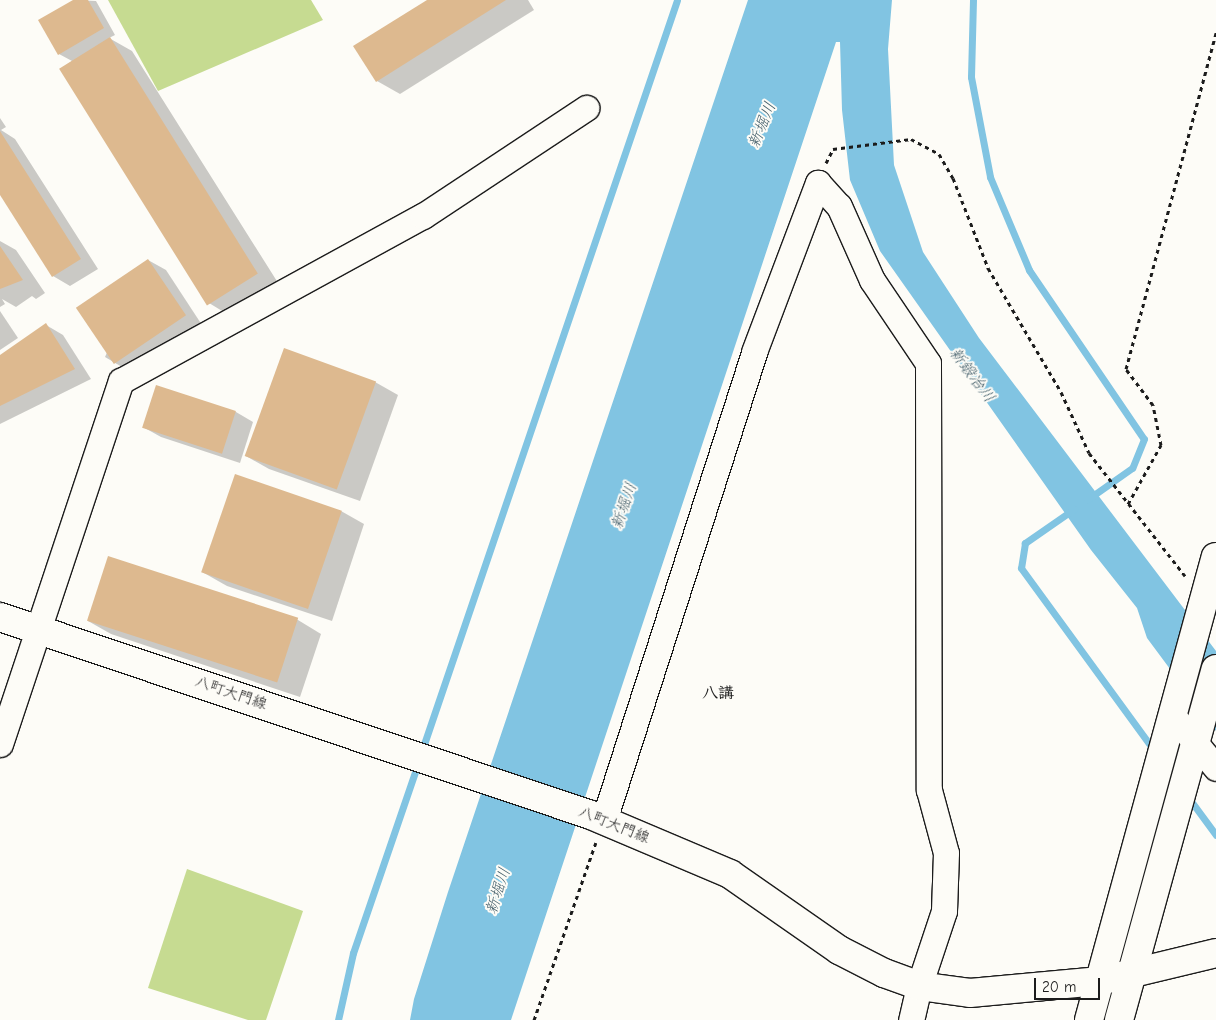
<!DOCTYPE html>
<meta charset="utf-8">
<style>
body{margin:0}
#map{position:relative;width:1216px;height:1020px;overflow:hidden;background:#fdfcf7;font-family:"Comic Neue","Klee One",sans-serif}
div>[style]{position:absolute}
.green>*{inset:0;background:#c6db91}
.water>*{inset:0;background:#81c4e2}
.shadow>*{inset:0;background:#0003}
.stream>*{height:7px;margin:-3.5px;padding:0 3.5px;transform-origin:3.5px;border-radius:3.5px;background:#81c4e2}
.building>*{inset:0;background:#ddb98f;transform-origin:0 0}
.path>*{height:3px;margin-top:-1.5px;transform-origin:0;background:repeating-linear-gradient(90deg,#1c1c1c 0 4px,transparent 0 8px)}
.roads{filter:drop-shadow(1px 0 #1c1c1c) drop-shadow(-1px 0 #1c1c1c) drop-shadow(0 1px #1c1c1c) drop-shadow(0 -1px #1c1c1c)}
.street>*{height:25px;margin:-12.5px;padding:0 12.5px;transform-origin:12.5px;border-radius:12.5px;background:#fdfcf7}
.secondary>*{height:28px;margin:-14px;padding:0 14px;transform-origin:14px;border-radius:14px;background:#fdfcf7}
span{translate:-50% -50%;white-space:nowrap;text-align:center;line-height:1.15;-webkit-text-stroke:4px #fdfcf7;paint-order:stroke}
.street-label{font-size:15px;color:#1c1c1c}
.water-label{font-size:16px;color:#445f6b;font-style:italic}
.neighbourhood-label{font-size:16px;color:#1c1c1c;font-weight:700}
.scale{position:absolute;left:1034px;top:978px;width:66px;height:22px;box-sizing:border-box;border:2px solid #1c1c1c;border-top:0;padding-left:6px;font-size:15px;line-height:18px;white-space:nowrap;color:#1c1c1c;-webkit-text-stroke:4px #fdfcf7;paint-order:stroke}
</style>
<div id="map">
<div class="green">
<i style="clip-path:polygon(108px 0,311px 0,323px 20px,158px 91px)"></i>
<i style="clip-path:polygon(187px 869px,303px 911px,266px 1020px,248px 1020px,148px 988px)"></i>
</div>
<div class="water">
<i style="clip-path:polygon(748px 0,892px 0,888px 49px,894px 165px,923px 252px,979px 338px,1216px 651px,1216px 731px,1147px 638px,1137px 608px,1091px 550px,880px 251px,850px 180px,842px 110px,840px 42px,836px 42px,511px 1020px,410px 1020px,414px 999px,448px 892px)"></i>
</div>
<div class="shadow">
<i style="clip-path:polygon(75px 0,96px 1px,115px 35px,109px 38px,132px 51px,280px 286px,232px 317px,209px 303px,61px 69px,72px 61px,59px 54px)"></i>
<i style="clip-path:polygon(430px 0,528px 0,534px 10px,400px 94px,377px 81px)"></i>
<i style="clip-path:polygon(0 118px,6px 127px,1px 130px,15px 139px,98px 269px,70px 286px,53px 276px,0 193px)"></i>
<i style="clip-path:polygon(0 241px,16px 250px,45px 293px,36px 299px,32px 296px,16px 307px,2px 299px,5px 304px,0 307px)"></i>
<i style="clip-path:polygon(148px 260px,166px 270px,202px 325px,122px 367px,105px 357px)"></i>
<i style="clip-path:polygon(0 311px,18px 338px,0 350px)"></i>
<i style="clip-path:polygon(46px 325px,63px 335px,91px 379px,0 424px,0 357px)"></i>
<i style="clip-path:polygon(375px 382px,398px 395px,360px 501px,269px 469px,246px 456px)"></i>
<i style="clip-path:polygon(157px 387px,236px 412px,253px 422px,240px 463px,161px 437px,143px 427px)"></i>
<i style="clip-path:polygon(341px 511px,364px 524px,332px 621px,227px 586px,204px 573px)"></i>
<i style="clip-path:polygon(109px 558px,298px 620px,321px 634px,300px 697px,111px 634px,88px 621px)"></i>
</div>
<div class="stream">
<i style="left:973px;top:0;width:77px;rotate:91.5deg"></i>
<i style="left:971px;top:77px;width:102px;rotate:79.2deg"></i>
<i style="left:990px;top:177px;width:101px;rotate:67.2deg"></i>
<i style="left:1029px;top:270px;width:204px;rotate:55.8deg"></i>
<i style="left:1144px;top:439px;width:31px;rotate:112deg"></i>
<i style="left:1132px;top:468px;width:54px;rotate:144.8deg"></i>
<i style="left:1074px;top:509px;width:60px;rotate:145.2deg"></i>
<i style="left:1025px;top:543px;width:25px;rotate:99deg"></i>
<i style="left:1021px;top:568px;width:228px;rotate:53.9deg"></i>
<i style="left:421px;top:753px;width:795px;rotate:-71.22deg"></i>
<i style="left:1188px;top:797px;width:47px;rotate:53.6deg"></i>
<i style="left:338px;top:1020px;width:69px;rotate:-77.4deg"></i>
<i style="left:353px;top:953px;width:201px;rotate:-71.1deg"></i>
</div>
<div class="building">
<i style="clip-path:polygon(73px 0,88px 0,104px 28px,58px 55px,38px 20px)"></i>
<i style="clip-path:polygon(427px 0,506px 0,376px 82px,353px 46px)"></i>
<i style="left:110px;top:37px;width:279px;height:60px;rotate:58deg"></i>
<i style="clip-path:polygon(0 131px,81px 259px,52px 277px,0 195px)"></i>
<i style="clip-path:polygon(0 246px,23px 280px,0 289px)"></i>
<i style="left:148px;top:259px;width:68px;height:87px;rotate:56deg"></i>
<i style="clip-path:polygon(46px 323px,75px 369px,0 406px,0 355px)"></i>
<i style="left:284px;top:348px;width:98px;height:115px;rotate:20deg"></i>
<i style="left:156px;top:385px;width:84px;height:45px;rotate:18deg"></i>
<i style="left:235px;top:474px;width:113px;height:104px;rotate:19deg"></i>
<i style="left:108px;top:556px;width:200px;height:68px;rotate:18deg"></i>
</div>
<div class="path">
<i style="left:826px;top:163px;width:16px;rotate:-63deg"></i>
<i style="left:833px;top:149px;width:79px;rotate:-7.3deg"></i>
<i style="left:911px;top:139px;width:32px;rotate:28deg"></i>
<i style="left:939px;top:154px;width:28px;rotate:60deg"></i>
<i style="left:953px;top:178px;width:97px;rotate:68.7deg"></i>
<i style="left:988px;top:268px;width:144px;rotate:59.5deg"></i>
<i style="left:1061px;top:392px;width:67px;rotate:65.3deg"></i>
<i style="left:1089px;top:453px;width:156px;rotate:52deg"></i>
<i style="left:1128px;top:504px;width:68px;rotate:-60.8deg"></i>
<i style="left:1161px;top:445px;width:41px;rotate:-101.3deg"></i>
<i style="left:1153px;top:405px;width:45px;rotate:-126.9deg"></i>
<i style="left:1126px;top:369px;width:349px;rotate:-75deg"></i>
<i style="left:534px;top:1020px;width:188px;rotate:-70.8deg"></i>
</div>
<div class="roads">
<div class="street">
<i style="left:1174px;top:717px;width:66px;rotate:50.5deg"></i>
<i style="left:0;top:744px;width:383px;rotate:-71.6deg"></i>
<i style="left:121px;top:381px;width:344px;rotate:-28.7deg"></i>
<i style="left:423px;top:216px;width:196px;rotate:-33.5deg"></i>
<i style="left:604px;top:820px;width:491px;rotate:-72.2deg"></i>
<i style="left:754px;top:352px;width:181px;rotate:-69.3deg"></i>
<i style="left:818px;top:183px;width:31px;rotate:48deg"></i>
<i style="left:839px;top:206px;width:81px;rotate:66deg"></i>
<i style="left:872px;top:280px;width:100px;rotate:56deg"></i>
<i style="left:928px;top:363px;width:427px;rotate:89.9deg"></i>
<i style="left:929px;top:790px;width:65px;rotate:74.9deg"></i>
<i style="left:946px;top:853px;width:58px;rotate:92deg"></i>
<i style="left:944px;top:911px;width:79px;rotate:108.4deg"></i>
<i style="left:919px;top:986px;width:35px;rotate:103deg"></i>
</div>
<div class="secondary">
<i style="left:0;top:617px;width:623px;rotate:18.52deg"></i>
<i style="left:591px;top:815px;width:151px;rotate:23deg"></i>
<i style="left:730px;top:874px;width:133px;rotate:34.9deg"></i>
<i style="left:839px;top:950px;width:51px;rotate:27.1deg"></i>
<i style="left:884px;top:973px;width:37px;rotate:20deg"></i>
<i style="left:919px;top:986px;width:51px;rotate:7.8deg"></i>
<i style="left:970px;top:993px;width:131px;rotate:-5.3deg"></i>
<i style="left:1100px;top:981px;width:119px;rotate:-13.6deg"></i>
<i style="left:1089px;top:1020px;width:480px;rotate:-74.7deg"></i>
<i style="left:1119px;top:1020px;width:364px;rotate:-74.6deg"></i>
</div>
</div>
<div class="street-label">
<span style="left:231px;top:693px;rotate:19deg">八町大門線</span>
<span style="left:614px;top:825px;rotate:22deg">八町大門線</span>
</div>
<div class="water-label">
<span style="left:762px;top:125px;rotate:-68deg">新堀川</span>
<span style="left:972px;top:375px;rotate:53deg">新鍛冶川</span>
<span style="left:624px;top:506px;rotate:-71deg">新堀川</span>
<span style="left:498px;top:891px;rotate:-72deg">新堀川</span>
</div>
<div class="neighbourhood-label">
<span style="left:718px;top:693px">八講</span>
</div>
<div class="scale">20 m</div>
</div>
